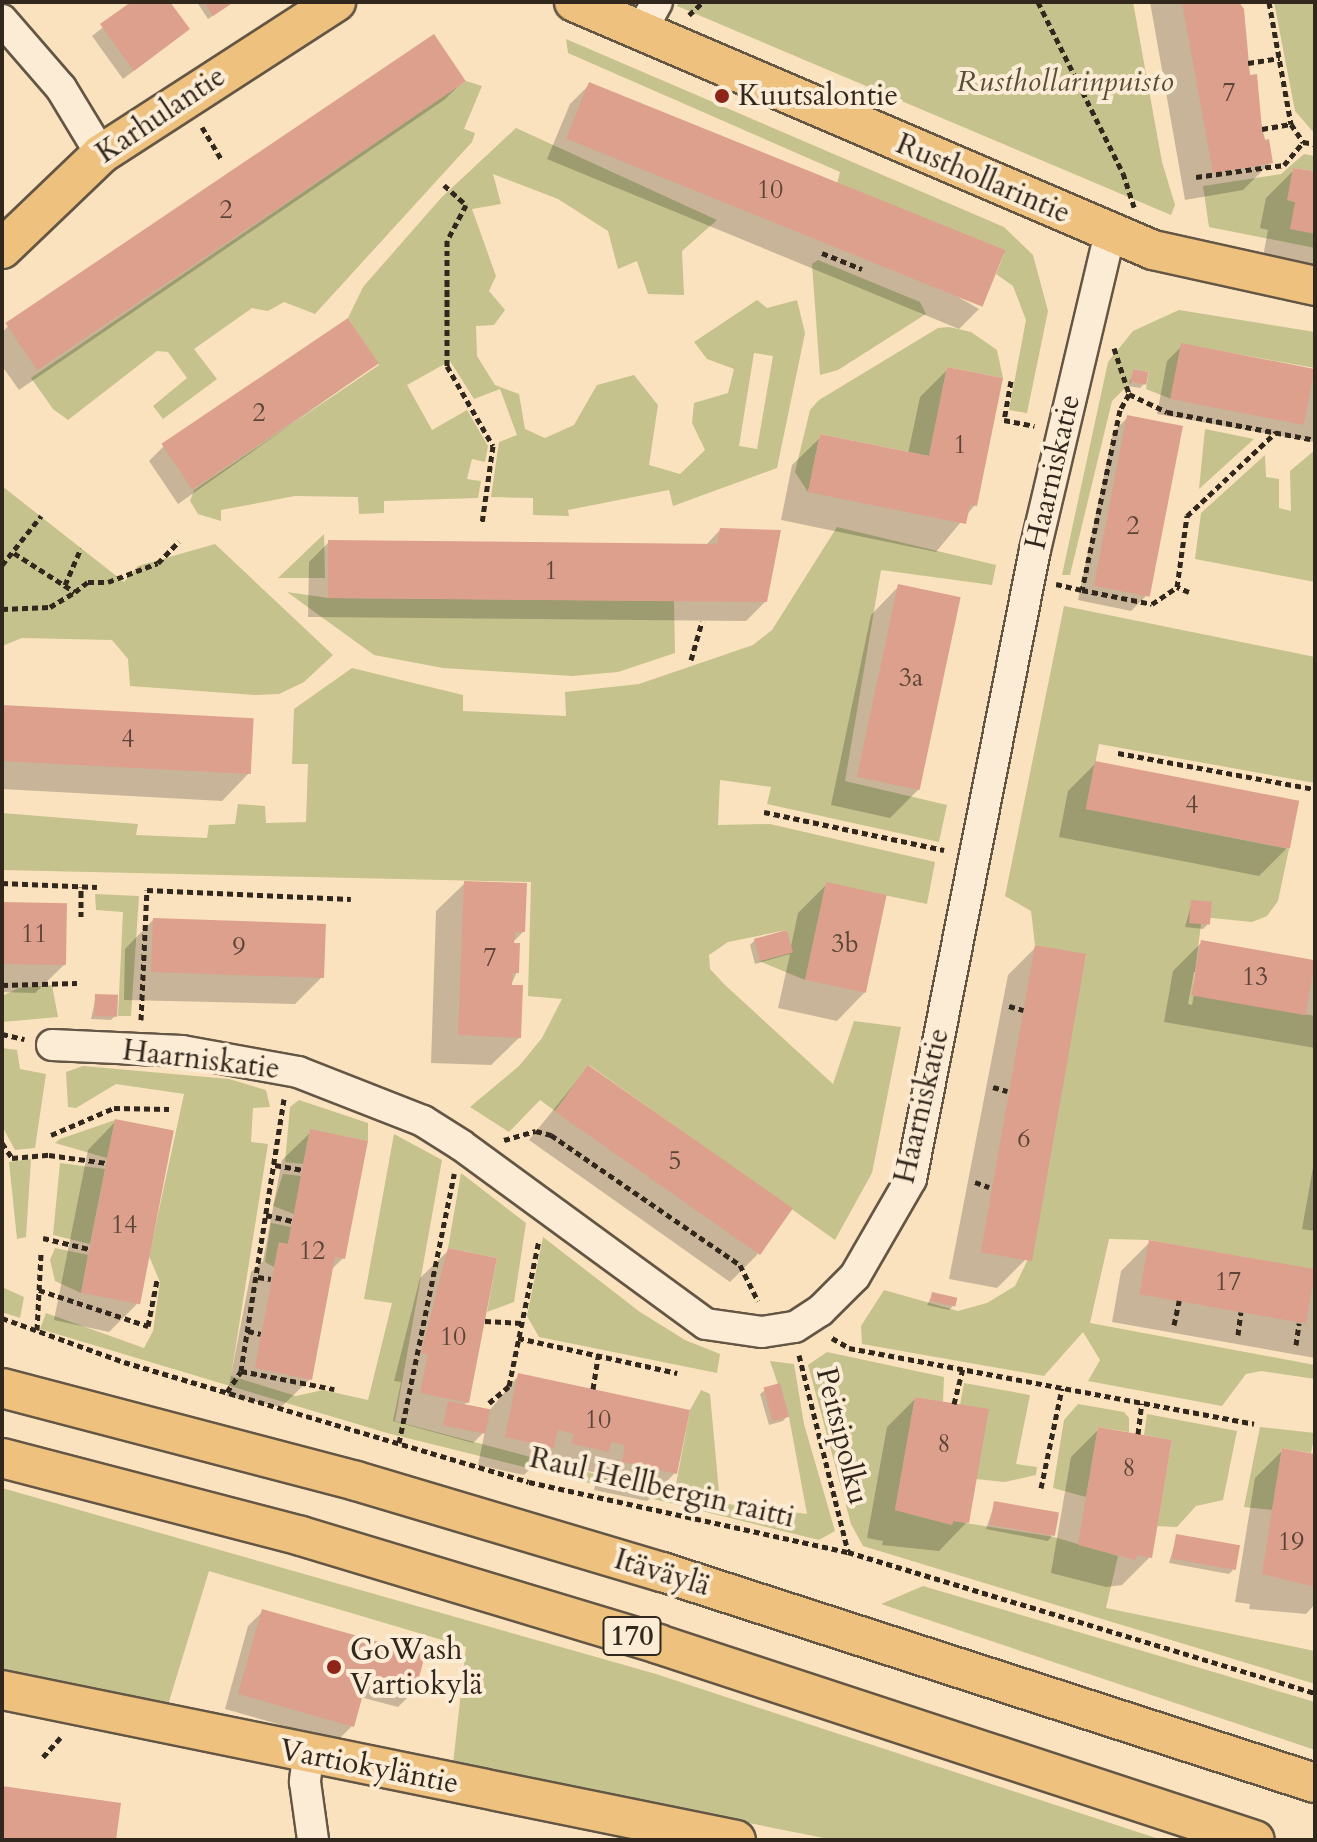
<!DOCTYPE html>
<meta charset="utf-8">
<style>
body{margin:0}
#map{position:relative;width:1317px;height:1842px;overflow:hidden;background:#fbe2be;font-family:Cardo,serif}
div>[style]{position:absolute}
.green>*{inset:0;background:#c5c28d}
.shadow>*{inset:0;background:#0003}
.building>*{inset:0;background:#dda08d;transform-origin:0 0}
.path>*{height:5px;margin-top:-2.5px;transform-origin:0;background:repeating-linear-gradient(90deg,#31271c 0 6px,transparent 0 10px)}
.roads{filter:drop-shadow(2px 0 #645644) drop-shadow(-2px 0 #645644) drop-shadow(0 2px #645644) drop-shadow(0 -2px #645644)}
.minor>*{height:30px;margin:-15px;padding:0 15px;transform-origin:15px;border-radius:15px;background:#fcecd5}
.major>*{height:38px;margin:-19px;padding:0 19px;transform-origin:19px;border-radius:19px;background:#eec17f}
.dots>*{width:22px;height:22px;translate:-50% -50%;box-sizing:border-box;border:4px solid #fcecd5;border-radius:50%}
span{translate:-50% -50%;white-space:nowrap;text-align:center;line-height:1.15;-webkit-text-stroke:8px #fcecd5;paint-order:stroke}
.number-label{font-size:26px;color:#5c4538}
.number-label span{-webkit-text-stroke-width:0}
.shield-label span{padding:2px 6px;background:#fcecd5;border:2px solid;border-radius:6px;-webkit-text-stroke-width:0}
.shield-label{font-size:28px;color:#31271c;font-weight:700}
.park-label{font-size:30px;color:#564e38;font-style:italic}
.poi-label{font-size:30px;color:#31271c}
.left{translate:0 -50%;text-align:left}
.street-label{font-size:30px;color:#31271c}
.frame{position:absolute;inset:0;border:4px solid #31271c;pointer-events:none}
</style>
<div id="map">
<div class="green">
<i style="clip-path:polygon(679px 2px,1133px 2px,1162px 162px,1175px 205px,1171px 215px,677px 6px)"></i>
<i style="clip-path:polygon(1274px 2px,1315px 2px,1315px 134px,1295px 111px)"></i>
<i style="clip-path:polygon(566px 39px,1004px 227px,1033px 255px,1048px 311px,1027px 413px,1009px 410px,1026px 320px,1013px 286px,996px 274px,1004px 254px,837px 184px,840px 172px,568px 53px)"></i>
<i style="clip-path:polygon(466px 81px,482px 86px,464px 129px,475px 133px,472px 142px,315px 314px,284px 302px,268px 311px,252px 308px,194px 349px,217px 379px,163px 419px,153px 406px,187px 378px,168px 352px,157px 351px,68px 420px,53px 409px,31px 378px)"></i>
<i style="clip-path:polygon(evenodd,516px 128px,717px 220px,682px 251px,684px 295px,648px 294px,637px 261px,618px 269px,608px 231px,558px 199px,493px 174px,501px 204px,472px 209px,496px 276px,489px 291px,505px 310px,494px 325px,476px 326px,477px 356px,495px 385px,519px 394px,525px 429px,545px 438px,574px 425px,597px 385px,634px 375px,658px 405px,649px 465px,680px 474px,705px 450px,692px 423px,694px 403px,728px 393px,734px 369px,707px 359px,694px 342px,757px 300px,767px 308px,797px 300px,805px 333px,777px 468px,673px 506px,669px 490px,568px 510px,569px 516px,533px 515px,533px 498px,491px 497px,499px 442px,517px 435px,500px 389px,474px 399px,450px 361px,407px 385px,432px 430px,467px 410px,488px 446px,485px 462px,472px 459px,467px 479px,481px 481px,478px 498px,384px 501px,384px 513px,359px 514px,358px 497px,295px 496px,221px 510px,221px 521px,198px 514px,190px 501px,194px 490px,379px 365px,348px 318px,363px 287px,441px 198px,516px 128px,754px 353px,773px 356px,757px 449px,739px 446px,754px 353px)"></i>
<i style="clip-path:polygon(1304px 154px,1315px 156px,1315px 171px,1293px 168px,1288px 200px,1295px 202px,1315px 234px,1315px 248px,1209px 227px,1203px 186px,1281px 174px)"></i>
<i style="clip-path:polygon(818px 260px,920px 302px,926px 314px,838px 370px,820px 375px,812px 264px)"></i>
<i style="clip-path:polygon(1179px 310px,1315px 332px,1315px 368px,1182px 344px,1171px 399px,1146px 389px,1149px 372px,1133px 369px,1131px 382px,1112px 401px,1070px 575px,1062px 575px,1108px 362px,1133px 331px)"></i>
<i style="clip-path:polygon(949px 327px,971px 332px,997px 350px,1003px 378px,947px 367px,929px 456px,820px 434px,808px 492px,795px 472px,810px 410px,819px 400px,938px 328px)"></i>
<i style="clip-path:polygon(1205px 429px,1254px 439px,1199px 489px)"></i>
<i style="clip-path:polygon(1315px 450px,1315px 582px,1195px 559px,1201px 513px,1265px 455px,1266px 477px,1279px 479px,1279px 508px,1291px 511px,1290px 471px)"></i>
<i style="clip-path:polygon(2px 486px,124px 582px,138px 566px,215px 544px,333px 655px,304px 682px,279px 694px,255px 695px,130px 686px,128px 659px,112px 640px,22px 638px,2px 646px)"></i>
<i style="clip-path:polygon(837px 527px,996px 565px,992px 585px,881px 570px,845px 781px,947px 805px,939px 842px,767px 804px,771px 787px,720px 780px,718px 825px,770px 824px,935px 862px,927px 904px,826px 883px,805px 980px,759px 961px,792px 952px,787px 930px,728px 942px,709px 955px,710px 969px,725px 985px,833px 1084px,854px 1021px,901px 1027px,872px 1173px,835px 1240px,589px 1065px,555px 1111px,540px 1100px,509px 1132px,470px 1107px,519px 1066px,542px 1038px,562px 999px,528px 996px,531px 882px,2px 870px,2px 813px,138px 824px,136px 835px,207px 838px,209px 825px,235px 824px,238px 804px,265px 806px,266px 823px,306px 822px,308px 764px,292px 764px,294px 709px,352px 668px,463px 695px,463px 711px,566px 716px,565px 692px,639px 684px,753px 645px,772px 630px)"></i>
<i style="clip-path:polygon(324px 534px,325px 578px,278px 578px)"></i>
<i style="clip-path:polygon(287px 592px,328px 598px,674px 601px,675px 653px,618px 672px,572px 676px,443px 668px,374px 655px)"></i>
<i style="clip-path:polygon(1064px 606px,1315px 657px,1315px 783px,1099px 744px,1086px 809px,1289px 849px,1278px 901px,1267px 916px,1252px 922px,1202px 917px,1192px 994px,1315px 1016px,1315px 1270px,1149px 1240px,1109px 1239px,1090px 1323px,1315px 1365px,1315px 1379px,1261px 1371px,1246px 1374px,1222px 1406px,1088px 1381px,1100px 1360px,1083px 1332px,1044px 1376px,862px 1344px,861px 1326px,884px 1290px,958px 1311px,987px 1303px,1015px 1286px,1027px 1261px,1086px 955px,1035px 945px,1031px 911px,1005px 896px)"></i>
<i style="clip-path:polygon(95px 894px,139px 896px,131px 1016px,118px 1016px,123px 912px,96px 910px)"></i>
<i style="clip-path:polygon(52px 985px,58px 1017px,2px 1022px,2px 996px,19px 988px)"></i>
<i style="clip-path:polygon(2px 1048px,17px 1050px,20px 1069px,46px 1074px,35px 1148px,15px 1150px,2px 1126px)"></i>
<i style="clip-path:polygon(83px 1066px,229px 1079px,266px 1090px,270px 1107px,253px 1108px,251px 1142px,268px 1144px,231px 1376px,296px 1396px,323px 1390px,368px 1400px,392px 1303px,364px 1299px,394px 1134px,442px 1160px,395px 1421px,674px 1495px,690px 1410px,701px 1390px,710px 1394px,720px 1503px,807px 1514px,789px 1417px,770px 1361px,794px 1364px,804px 1424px,835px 1531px,819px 1540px,387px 1433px,40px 1329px,46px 1313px,144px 1348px,153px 1331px,160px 1282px,149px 1256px,184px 1094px,116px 1084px,76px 1108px,68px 1107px,66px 1072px)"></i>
<i style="clip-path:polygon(299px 1100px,368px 1123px,368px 1141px,310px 1130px,303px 1164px,285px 1162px,290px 1107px)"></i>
<i style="clip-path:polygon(115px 1120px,107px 1158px,55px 1143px,60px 1139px)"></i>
<i style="clip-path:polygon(31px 1159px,26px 1237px,17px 1239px,9px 1162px)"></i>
<i style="clip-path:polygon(60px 1163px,105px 1169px,90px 1244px,53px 1235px)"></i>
<i style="clip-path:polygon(461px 1173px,526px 1223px,514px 1302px,487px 1312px,497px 1258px,448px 1248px)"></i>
<i style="clip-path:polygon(283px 1174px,301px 1176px,294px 1214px,273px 1206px)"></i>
<i style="clip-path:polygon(271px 1223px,291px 1227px,288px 1244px,279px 1243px,274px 1267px,265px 1262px)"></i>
<i style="clip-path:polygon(543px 1237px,640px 1312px,685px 1340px,720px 1354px,717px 1373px,539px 1337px,527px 1316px)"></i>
<i style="clip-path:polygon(55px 1248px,88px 1255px,81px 1293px,55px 1281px,50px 1260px)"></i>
<i style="clip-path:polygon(2px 1287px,24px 1297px,20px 1318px,2px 1312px)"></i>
<i style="clip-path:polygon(827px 1352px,944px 1377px,943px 1402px,915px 1397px,895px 1510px,952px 1525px,953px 1521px,1054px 1537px,1118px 1556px,1106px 1608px,1315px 1651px,1315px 1684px,863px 1546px,851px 1524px,808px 1365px)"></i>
<i style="clip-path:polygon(964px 1383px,1030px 1395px,1016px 1464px,1037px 1467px,1036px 1475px,1004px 1482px,976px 1479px,960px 1405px)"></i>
<i style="clip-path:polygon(1078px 1404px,1124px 1412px,1129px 1418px,1129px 1432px,1098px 1427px,1086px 1497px,1053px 1488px,1064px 1420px)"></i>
<i style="clip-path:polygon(1147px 1414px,1237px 1431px,1223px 1500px,1196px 1506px,1177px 1527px,1157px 1526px,1172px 1440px,1144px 1435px)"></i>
<i style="clip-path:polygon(1260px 1427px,1315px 1433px,1311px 1453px,1282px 1448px,1272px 1510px,1244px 1507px)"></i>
<i style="clip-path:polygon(2px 1488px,656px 1674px,1162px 1840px,834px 1840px,453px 1764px,466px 1647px,209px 1571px,167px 1708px,2px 1672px)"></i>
<i style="clip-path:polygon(923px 1586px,1315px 1702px,1315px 1750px,881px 1604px)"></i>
</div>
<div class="shadow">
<i style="clip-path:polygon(135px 2px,168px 2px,188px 29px,123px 79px,92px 36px)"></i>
<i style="clip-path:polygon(197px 2px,233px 2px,208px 19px)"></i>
<i style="clip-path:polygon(1150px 2px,1239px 2px,1249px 77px,1271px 162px,1243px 190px,1185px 200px)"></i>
<i style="clip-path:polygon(464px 81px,444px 100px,19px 390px,2px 366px,2px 333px,8px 326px)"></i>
<i style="clip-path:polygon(590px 84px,979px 309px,959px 329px,547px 159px,570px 104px)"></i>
<i style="clip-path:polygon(1294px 170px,1315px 173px,1315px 266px,1263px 257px,1268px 230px,1260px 228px,1266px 198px)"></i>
<i style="clip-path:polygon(1182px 346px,1315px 370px,1315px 442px,1157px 414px,1167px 361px)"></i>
<i style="clip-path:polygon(377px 364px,178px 504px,149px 461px,164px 446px)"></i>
<i style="clip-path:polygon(948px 369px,975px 505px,936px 552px,781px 520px,792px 465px,821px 437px,908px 454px,920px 397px)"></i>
<i style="clip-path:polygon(1134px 371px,1144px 384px,1140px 388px,1128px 386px)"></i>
<i style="clip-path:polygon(1128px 417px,1146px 596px,1131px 611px,1078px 600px,1113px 432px)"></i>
<i style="clip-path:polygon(720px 530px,766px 601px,746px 621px,308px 617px,309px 562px,329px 542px,705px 546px)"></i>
<i style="clip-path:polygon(899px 586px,918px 790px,890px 818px,831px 805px,871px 615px)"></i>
<i style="clip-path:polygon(2px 707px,250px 772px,222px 801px,2px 789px)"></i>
<i style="clip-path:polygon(1096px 763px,1287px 848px,1259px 876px,1059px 837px,1068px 791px)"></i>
<i style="clip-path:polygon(465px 883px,523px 932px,510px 945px,517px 972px,510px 987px,520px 1037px,491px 1065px,431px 1063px,436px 911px)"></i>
<i style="clip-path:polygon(826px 885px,865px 992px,837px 1021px,778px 1008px,790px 954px,755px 964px,750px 945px,755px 940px,790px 951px,798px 913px)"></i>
<i style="clip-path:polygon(1192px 902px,1207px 925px,1203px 929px,1185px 927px)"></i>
<i style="clip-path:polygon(2px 904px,64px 965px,35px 993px,2px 992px)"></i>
<i style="clip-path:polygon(153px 920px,323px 976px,295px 1004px,124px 1000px,125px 949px)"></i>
<i style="clip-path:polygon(evenodd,1202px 942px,1315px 962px,1315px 1048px,1164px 1022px,1173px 971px,1202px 942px,1194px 972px,1198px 972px,1192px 1005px,1188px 1004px,1194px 972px)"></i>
<i style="clip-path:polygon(1036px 947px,1025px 1260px,997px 1288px,949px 1279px,1008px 975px)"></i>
<i style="clip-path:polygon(96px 996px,116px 1015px,111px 1020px,91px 1019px)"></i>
<i style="clip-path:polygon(588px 1067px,758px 1254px,730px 1282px,529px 1140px)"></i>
<i style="clip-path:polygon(116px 1121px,138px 1303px,109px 1332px,54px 1320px,88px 1150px)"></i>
<i style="clip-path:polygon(311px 1132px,343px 1258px,331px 1270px,310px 1379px,281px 1407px,227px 1396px,251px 1272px,263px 1261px,282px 1160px)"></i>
<i style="clip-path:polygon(1315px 1156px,1315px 1231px,1302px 1229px)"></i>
<i style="clip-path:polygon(1150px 1242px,1315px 1273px,1315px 1358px,1112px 1322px,1121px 1271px)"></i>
<i style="clip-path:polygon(449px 1250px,467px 1402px,463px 1406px,489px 1411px,519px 1375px,675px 1473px,647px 1501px,594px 1490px,598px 1473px,588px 1471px,579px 1479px,545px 1472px,547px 1462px,539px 1460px,524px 1475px,478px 1465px,485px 1431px,473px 1443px,393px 1421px,401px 1382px,394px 1381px,420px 1278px)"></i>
<i style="clip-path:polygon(933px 1294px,953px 1306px,949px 1310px,927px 1305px)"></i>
<i style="clip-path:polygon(765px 1390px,787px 1416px,783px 1421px,769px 1425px,760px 1394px)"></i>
<i style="clip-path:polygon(915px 1399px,967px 1522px,939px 1551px,882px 1545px,883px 1541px,867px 1538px,887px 1427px)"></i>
<i style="clip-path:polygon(1099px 1429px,1150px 1557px,1122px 1585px,1106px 1587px,1051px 1573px,1071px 1457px)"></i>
<i style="clip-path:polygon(1283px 1450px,1315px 1455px,1315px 1604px,1306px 1614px,1249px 1609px,1250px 1604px,1235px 1602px,1255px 1478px)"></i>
<i style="clip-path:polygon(995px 1503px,1052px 1536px,1048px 1541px,986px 1529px)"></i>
<i style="clip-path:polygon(1177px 1536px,1233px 1570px,1229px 1574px,1169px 1563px)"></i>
<i style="clip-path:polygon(263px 1611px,413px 1692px,398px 1707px,360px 1697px,352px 1726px,337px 1741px,225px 1709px,248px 1626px)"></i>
</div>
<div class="building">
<i style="clip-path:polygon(131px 2px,170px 2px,190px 29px,134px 71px,100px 24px)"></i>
<i style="clip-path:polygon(204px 2px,234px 2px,213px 16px)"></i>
<i style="clip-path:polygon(1182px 2px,1239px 2px,1244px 9px,1250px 75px,1257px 74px,1262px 129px,1264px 140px,1269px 139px,1273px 163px,1213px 173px)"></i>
<i style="left:434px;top:34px;width:57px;height:517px;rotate:56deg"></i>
<i style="left:589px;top:82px;width:449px;height:61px;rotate:22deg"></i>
<i style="clip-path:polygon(1293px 168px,1315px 171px,1315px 234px,1290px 229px,1295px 202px,1287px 200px)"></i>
<i style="left:348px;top:318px;width:55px;height:225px;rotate:56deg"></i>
<i style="left:1181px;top:343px;width:136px;height:57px;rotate:11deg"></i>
<i style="clip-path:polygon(947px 367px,1003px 378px,977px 506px,970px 505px,966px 524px,808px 492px,820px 434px,929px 456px)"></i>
<i style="left:1133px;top:369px;width:16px;height:13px;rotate:11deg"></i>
<i style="left:1127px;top:415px;width:57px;height:174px;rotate:11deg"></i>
<i style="clip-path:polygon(720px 528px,781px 530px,767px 602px,328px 598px,328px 540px,717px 544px)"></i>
<i style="left:898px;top:584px;width:64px;height:197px;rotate:12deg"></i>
<i style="left:2px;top:705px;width:252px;height:56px;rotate:3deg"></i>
<i style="left:1095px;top:761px;width:208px;height:49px;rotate:11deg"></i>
<i style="clip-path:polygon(464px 881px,527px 883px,525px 932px,515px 932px,514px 943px,520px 943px,519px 973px,513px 973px,512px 985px,523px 985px,521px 1038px,458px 1035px)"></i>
<i style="left:826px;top:882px;width:62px;height:100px;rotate:12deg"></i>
<i style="left:1191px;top:900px;width:21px;height:23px;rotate:5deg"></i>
<i style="left:2px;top:902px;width:65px;height:62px;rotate:1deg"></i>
<i style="left:153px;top:918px;width:173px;height:54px;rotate:2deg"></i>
<i style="left:787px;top:930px;width:23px;height:34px;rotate:75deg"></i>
<i style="left:1201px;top:940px;width:116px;height:56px;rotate:10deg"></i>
<i style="left:1035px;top:945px;width:52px;height:312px;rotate:10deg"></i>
<i style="left:95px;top:994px;width:23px;height:22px;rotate:2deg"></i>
<i style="left:588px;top:1065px;width:250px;height:57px;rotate:35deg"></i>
<i style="left:115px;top:1119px;width:60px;height:177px;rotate:11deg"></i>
<i style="clip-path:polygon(310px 1129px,368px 1141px,345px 1259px,335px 1257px,312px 1380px,255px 1368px,279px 1242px,288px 1244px)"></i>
<i style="left:1149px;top:1240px;width:169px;height:55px;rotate:10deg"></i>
<i style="clip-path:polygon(448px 1248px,497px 1258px,469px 1403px,420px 1393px,428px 1354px,421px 1353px)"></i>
<i style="left:932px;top:1292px;width:26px;height:9px;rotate:13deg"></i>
<i style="clip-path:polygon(518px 1373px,690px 1410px,677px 1474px,622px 1462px,625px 1445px,611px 1442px,609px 1452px,572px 1444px,574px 1434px,558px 1430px,554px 1448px,505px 1437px)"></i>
<i style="left:780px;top:1383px;width:35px;height:17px;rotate:75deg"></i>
<i style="clip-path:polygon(915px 1397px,989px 1409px,969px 1523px,953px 1521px,952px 1525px,895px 1510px)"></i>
<i style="left:448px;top:1401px;width:43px;height:25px;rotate:11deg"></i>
<i style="clip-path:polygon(1098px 1427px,1172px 1440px,1152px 1558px,1137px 1555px,1136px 1560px,1078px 1545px)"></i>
<i style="clip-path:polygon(1282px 1448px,1315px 1454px,1315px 1587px,1262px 1574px)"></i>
<i style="left:994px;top:1501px;width:66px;height:24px;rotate:10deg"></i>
<i style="left:1176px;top:1534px;width:65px;height:25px;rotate:10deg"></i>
<i style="clip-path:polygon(262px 1609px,425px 1655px,415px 1693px,367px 1680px,354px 1727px,238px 1694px)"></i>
<i style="clip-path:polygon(2px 1786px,121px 1803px,116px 1840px,2px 1840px)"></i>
</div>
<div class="path">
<i style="left:1038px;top:2px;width:191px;rotate:63.6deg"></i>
<i style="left:1123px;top:173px;width:36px;rotate:72deg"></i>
<i style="left:1269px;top:2px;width:124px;rotate:79.8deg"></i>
<i style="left:1291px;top:124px;width:22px;rotate:56deg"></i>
<i style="left:1303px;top:142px;width:12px;rotate:9deg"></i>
<i style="left:689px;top:15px;width:19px;rotate:-43deg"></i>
<i style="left:1248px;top:63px;width:32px;rotate:-9deg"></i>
<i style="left:202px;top:127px;width:39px;rotate:59deg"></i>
<i style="left:1262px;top:129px;width:29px;rotate:-10deg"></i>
<i style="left:1196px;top:177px;width:89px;rotate:-7.8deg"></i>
<i style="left:1284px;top:165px;width:30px;rotate:-50deg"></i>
<i style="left:444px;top:185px;width:30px;rotate:42deg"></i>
<i style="left:466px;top:205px;width:40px;rotate:118deg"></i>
<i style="left:447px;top:240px;width:126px;rotate:90deg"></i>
<i style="left:447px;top:366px;width:92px;rotate:60.1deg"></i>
<i style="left:493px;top:446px;width:78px;rotate:98.1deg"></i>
<i style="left:822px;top:253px;width:43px;rotate:21.8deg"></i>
<i style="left:1114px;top:348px;width:48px;rotate:71.9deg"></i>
<i style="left:1129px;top:394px;width:42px;rotate:25.3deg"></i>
<i style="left:1167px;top:412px;width:151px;rotate:10.7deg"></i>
<i style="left:1011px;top:381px;width:40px;rotate:100deg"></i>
<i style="left:1004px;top:420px;width:31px;rotate:11deg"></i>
<i style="left:1129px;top:394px;width:18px;rotate:119deg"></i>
<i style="left:1120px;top:410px;width:184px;rotate:101.9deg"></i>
<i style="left:1082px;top:590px;width:71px;rotate:11.3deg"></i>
<i style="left:1152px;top:604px;width:30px;rotate:-34deg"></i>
<i style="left:14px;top:553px;width:72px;rotate:32.6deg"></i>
<i style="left:75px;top:592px;width:16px;rotate:-38deg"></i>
<i style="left:88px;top:582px;width:20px"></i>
<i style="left:108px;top:582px;width:53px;rotate:-20.8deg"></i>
<i style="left:158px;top:563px;width:30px;rotate:-46deg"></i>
<i style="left:2px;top:565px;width:63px;rotate:-51.5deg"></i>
<i style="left:1056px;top:584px;width:27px;rotate:13deg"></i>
<i style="left:65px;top:585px;width:40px;rotate:-66.6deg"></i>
<i style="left:1189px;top:592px;width:13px;rotate:-157deg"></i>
<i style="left:1177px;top:587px;width:72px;rotate:-82deg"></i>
<i style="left:1187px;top:516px;width:122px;rotate:-43.3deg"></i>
<i style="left:2px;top:609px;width:48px;rotate:-2.4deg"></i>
<i style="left:50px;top:607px;width:29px;rotate:-31deg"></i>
<i style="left:691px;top:660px;width:40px;rotate:-74deg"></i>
<i style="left:1118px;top:753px;width:200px;rotate:10.4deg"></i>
<i style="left:764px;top:812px;width:184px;rotate:11.9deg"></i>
<i style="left:2px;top:883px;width:95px;rotate:2.4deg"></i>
<i style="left:81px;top:917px;width:30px;rotate:-90deg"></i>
<i style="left:2px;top:985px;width:75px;rotate:-1.5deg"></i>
<i style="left:1009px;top:1006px;width:15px;rotate:16deg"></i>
<i style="left:141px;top:1020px;width:130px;rotate:-87.4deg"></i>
<i style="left:147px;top:890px;width:204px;rotate:2.5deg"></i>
<i style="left:2px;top:1034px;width:23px;rotate:13deg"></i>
<i style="left:993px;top:1087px;width:15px;rotate:16deg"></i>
<i style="left:284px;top:1099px;width:275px;rotate:99deg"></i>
<i style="left:241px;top:1371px;width:95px;rotate:11deg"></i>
<i style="left:51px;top:1135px;width:69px;rotate:-23.2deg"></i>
<i style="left:114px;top:1108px;width:55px;rotate:1deg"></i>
<i style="left:504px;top:1140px;width:33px;rotate:-16deg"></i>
<i style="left:536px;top:1131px;width:16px;rotate:15deg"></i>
<i style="left:551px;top:1135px;width:229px;rotate:34.5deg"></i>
<i style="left:740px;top:1265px;width:40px;rotate:63.4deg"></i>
<i style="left:2px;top:1143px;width:18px;rotate:56deg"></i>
<i style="left:12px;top:1158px;width:37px;rotate:-5deg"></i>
<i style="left:49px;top:1155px;width:59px;rotate:7.9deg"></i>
<i style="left:275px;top:1165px;width:27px;rotate:10deg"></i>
<i style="left:975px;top:1182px;width:15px;rotate:20deg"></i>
<i style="left:266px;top:1215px;width:28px;rotate:13deg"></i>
<i style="left:43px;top:1238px;width:47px;rotate:13.4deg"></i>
<i style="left:258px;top:1277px;width:13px;rotate:9deg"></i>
<i style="left:39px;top:1290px;width:115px;rotate:18.3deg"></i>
<i style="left:148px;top:1326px;width:47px;rotate:-78.9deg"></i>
<i style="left:2px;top:1318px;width:130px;rotate:19.8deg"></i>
<i style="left:124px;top:1362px;width:422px;rotate:16.5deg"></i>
<i style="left:529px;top:1482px;width:327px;rotate:12.4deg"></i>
<i style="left:848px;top:1552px;width:488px;rotate:16.8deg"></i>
<i style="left:485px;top:1321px;width:37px;rotate:3deg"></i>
<i style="left:1174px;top:1325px;width:25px;rotate:-78deg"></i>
<i style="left:37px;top:1330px;width:76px;rotate:-87deg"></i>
<i style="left:248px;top:1331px;width:13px;rotate:13deg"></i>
<i style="left:1238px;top:1335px;width:23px;rotate:-83deg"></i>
<i style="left:518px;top:1338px;width:163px;rotate:12.4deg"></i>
<i style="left:832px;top:1338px;width:20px;rotate:30deg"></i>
<i style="left:849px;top:1348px;width:412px;rotate:10.6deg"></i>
<i style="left:1296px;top:1345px;width:22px;rotate:-82deg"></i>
<i style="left:799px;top:1355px;width:202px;rotate:76deg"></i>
<i style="left:593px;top:1389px;width:33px;rotate:-81deg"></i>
<i style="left:227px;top:1392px;width:25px;rotate:-56deg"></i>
<i style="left:489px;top:1403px;width:26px;rotate:-40deg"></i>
<i style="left:509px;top:1386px;width:149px;rotate:-78.4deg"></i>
<i style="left:954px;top:1404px;width:36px;rotate:-76deg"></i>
<i style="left:1138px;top:1434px;width:31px;rotate:-83deg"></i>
<i style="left:399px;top:1443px;width:275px;rotate:-78.4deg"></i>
<i style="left:1041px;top:1488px;width:102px;rotate:-78.1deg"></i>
<i style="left:43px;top:1757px;width:27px;rotate:-48deg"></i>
</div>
<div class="roads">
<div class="minor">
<i style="left:2px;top:20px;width:90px;rotate:49.1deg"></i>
<i style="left:61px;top:88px;width:77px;rotate:58.8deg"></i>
<i style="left:641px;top:31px;width:33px;rotate:-61deg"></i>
<i style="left:52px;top:1045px;width:130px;rotate:2.6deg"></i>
<i style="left:182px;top:1051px;width:118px;rotate:10.3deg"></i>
<i style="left:298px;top:1072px;width:134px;rotate:21.4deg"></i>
<i style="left:423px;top:1121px;width:45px;rotate:32.3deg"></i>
<i style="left:461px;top:1145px;width:303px;rotate:36.2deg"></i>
<i style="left:706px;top:1324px;width:57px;rotate:8.1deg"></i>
<i style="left:762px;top:1332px;width:33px;rotate:-9deg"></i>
<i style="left:795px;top:1327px;width:30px;rotate:-33deg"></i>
<i style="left:820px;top:1311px;width:49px;rotate:-45deg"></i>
<i style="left:855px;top:1276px;width:112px;rotate:-60deg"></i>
<i style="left:911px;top:1179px;width:641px;rotate:-78.85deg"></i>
<i style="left:1035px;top:550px;width:326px;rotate:-76.7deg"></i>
<i style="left:308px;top:1756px;width:26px;rotate:97deg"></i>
<i style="left:305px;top:1782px;width:59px;rotate:82.1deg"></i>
</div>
<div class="major">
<i style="left:574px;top:2px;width:630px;rotate:23.19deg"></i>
<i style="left:1153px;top:250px;width:166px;rotate:12.5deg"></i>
<i style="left:2px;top:249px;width:137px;rotate:-43.8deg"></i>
<i style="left:101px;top:154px;width:280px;rotate:-32.9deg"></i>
<i style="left:2px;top:1388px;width:366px;rotate:14.7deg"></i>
<i style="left:356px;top:1481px;width:319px;rotate:16.6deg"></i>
<i style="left:662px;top:1572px;width:686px;rotate:17.91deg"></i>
<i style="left:2px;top:1458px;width:309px;rotate:14.6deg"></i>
<i style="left:301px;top:1536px;width:373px;rotate:16.8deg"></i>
<i style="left:658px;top:1644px;width:628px;rotate:18.18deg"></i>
<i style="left:2px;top:1690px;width:749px;rotate:11.55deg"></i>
</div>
</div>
<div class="dots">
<i style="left:722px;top:96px;background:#8f2418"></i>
<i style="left:334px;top:1667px;background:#8f2418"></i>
</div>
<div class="number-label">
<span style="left:1229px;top:93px">7</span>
<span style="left:770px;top:190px">10</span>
<span style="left:226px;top:210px">2</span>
<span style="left:259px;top:413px">2</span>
<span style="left:960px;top:445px">1</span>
<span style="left:1133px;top:526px">2</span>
<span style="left:551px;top:571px">1</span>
<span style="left:911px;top:678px">3a</span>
<span style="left:128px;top:739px">4</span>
<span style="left:1192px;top:805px">4</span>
<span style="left:34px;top:934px">11</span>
<span style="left:845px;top:944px">3b</span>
<span style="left:239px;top:947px">9</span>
<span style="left:490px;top:958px">7</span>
<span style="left:1255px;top:977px">13</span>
<span style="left:1024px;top:1139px">6</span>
<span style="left:675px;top:1161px">5</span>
<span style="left:124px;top:1225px">14</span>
<span style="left:312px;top:1251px">12</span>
<span style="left:1228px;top:1282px">17</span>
<span style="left:453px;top:1337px">10</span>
<span style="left:598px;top:1420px">10</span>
<span style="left:944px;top:1444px">8</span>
<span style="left:1129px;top:1468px">8</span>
<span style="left:1291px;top:1542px">19</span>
</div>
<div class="shield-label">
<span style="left:632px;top:1636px">170</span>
</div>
<div class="park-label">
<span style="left:1065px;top:82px">Rusthollarinpuisto</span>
</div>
<div class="poi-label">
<span class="left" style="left:738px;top:96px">Kuutsalontie</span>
<span class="left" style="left:350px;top:1667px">GoWash<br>Vartiokylä</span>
</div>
<div class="street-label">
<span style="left:161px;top:115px;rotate:-34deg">Karhulantie</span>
<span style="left:983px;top:179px;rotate:23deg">Rusthollarintie</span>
<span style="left:1053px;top:472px;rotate:-77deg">Haarniskatie</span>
<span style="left:201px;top:1060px;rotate:7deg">Haarniskatie</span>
<span style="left:922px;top:1106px;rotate:-77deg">Haarniskatie</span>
<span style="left:842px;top:1436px;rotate:76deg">Peitsipolku</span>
<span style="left:662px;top:1488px;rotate:13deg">Raul Hellbergin raitti</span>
<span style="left:662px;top:1573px;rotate:17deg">Itäväylä</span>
<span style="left:369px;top:1767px;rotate:11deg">Vartiokyläntie</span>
</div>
<div class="frame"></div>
</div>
